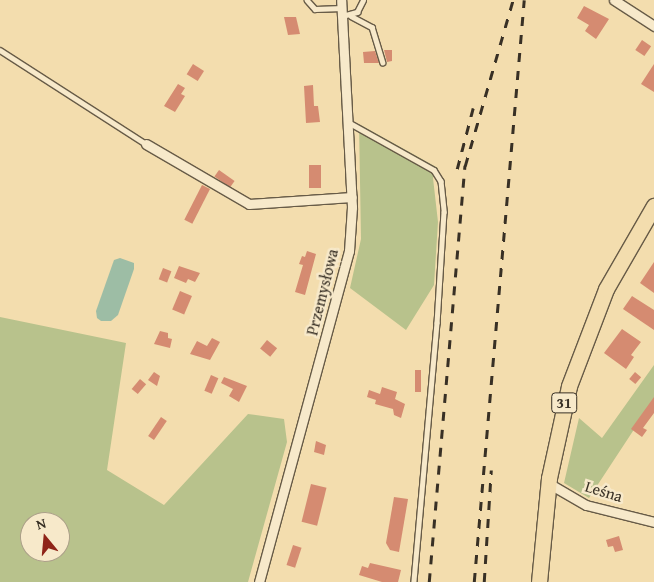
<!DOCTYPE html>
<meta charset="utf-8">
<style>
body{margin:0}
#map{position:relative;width:654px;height:582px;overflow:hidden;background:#f3ddae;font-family:"Gentium Book Plus",serif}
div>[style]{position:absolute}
.green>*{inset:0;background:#b8c28c}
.water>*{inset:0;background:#9dbda5}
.building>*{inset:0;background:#d58b71;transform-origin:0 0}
.roads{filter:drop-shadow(1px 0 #675b47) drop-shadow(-1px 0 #675b47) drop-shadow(0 1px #675b47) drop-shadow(0 -1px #675b47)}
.lane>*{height:4.5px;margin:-2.25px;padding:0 2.25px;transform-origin:2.25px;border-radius:2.25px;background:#f7e9ca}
.street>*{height:9px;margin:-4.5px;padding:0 4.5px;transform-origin:4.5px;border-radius:4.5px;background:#f7e9ca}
.primary>*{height:15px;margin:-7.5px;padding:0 7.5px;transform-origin:7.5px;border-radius:7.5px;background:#f3ddae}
.rail>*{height:2.5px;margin-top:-1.25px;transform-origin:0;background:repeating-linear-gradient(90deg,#383025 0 9px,transparent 0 18px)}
span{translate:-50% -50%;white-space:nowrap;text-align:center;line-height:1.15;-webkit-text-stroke:5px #f7e9ca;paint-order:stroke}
.shield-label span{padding:1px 4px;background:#f7e9ca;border:1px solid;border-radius:4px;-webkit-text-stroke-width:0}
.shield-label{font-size:15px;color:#383025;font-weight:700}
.street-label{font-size:16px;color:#383025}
.north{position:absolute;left:20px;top:512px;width:50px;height:50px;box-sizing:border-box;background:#f7e9ca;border:1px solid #ab9f88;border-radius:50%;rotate:343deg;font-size:14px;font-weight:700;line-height:20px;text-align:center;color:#383025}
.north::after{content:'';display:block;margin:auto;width:18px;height:22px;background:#8f2418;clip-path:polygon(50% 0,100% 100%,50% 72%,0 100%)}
</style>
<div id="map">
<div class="green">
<i style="clip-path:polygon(359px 124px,438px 168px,433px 178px,438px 222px,434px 285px,406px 330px,350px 288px,361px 239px)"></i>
<i style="clip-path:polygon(evenodd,0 317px,126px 343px,107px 470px,164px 505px,248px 414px,284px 419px,287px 442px,248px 582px,0 582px,0 317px,30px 522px,60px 522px,60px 552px,30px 552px,30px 522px)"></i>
<i style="clip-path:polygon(654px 365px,654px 399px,589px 498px,564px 483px,579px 418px,602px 438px)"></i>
</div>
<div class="water">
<i style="clip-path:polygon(120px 258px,134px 263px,134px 269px,118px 315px,111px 321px,101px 321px,97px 318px,96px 311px,114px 260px)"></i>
</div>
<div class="building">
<i style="clip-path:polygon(584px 6px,609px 19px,596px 39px,585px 31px,589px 25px,577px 18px)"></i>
<i style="clip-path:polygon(284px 17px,296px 17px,300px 34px,288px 35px)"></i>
<i style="left:642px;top:40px;width:11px;height:12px;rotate:34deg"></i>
<i style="clip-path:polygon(384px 50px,392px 50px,392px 61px,387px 62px)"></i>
<i style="clip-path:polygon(375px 51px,379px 63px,364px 63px,363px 52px)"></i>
<i style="left:193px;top:64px;width:13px;height:12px;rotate:32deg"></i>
<i style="clip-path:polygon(654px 64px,654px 92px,641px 84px)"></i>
<i style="clip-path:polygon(178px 84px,185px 88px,181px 94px,185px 96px,175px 112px,164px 106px)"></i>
<i style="clip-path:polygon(313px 85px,314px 106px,318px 106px,320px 122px,306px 123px,304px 86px)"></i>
<i style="left:309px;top:165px;width:12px;height:23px"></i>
<i style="left:219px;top:170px;width:19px;height:8px;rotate:35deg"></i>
<i style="left:202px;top:185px;width:9px;height:39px;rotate:27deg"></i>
<i style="clip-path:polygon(307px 251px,316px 254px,305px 295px,295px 292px,303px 265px,299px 264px,302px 256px,305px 257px)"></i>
<i style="clip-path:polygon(654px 262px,654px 293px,640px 283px)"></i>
<i style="clip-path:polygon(179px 266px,200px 273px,195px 282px,188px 279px,186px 283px,174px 278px)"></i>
<i style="left:163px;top:268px;width:9px;height:12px;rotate:21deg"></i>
<i style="left:180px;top:291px;width:13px;height:20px;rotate:23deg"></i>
<i style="clip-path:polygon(632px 296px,654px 310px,654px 330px,623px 309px)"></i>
<i style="clip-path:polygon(622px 329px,641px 342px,631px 355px,634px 357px,626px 369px,604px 353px)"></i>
<i style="clip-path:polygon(160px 331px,168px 333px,168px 338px,172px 339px,170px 348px,154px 344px)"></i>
<i style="clip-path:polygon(212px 338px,220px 342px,210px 360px,190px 354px,197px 341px,207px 346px)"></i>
<i style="left:267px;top:340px;width:13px;height:11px;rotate:39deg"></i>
<i style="left:415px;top:370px;width:6px;height:22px"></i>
<i style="clip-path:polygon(154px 372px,160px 376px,157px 386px,148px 380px)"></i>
<i style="left:635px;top:372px;width:8px;height:9px;rotate:40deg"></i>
<i style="left:211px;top:375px;width:8px;height:17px;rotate:23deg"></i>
<i style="clip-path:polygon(224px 377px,247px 386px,239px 402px,229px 396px,233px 389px,221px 383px)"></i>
<i style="left:140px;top:379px;width:8px;height:13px;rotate:40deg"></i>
<i style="clip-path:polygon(382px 387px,397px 392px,395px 399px,405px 404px,401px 418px,394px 415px,393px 409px,375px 404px,376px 400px,367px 397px,369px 390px,380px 394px)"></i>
<i style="clip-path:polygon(654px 397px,654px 413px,643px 428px,647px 430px,642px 437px,631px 429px)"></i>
<i style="left:161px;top:417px;width:7px;height:23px;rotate:34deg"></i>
<i style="clip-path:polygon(316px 441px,326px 445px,324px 455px,314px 452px)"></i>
<i style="left:311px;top:484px;width:16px;height:39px;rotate:14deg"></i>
<i style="clip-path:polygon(394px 497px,408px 499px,399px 552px,390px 550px,386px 543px)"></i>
<i style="clip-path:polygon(619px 536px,623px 550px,615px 552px,613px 546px,608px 547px,606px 540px)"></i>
<i style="left:293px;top:545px;width:9px;height:21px;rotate:18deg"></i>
<i style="clip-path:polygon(370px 563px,401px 570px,398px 582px,382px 582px,359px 575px,362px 566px,368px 568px)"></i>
</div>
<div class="roads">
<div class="lane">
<i style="left:307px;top:0;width:12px;rotate:48deg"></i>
<i style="left:315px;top:9px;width:27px;rotate:-2deg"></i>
<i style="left:342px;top:16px;width:16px;rotate:-15deg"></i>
<i style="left:357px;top:12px;width:13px;rotate:-63deg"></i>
<i style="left:351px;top:16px;width:24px;rotate:28deg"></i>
<i style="left:372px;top:27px;width:37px;rotate:73deg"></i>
<i style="left:0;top:50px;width:174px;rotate:32.8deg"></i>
<i style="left:348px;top:122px;width:98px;rotate:29.2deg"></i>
<i style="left:434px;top:170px;width:13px;rotate:58deg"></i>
<i style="left:441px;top:181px;width:31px;rotate:84deg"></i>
<i style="left:444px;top:212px;width:111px;rotate:93.6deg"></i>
<i style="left:437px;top:323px;width:260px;rotate:95.1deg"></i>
</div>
<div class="street">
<i style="left:614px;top:0;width:48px;rotate:33deg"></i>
<i style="left:146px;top:144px;width:119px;rotate:30.2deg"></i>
<i style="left:249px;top:204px;width:103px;rotate:-3.9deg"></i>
<i style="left:548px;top:483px;width:44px;rotate:30.1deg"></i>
<i style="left:586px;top:505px;width:70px;rotate:14deg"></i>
<i style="left:259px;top:582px;width:343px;rotate:-74.8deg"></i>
<i style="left:349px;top:251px;width:44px;rotate:-86.1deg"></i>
<i style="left:352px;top:207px;width:207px;rotate:-93deg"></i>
</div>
<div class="primary">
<i style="left:539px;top:582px;width:104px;rotate:-84.5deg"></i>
<i style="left:549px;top:478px;width:94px;rotate:-77.7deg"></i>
<i style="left:569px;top:386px;width:104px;rotate:-69.1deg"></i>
<i style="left:606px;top:289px;width:96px;rotate:-60deg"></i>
</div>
</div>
<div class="rail">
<i style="left:457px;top:169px;width:63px;rotate:-75.3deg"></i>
<i style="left:429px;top:582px;width:418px;rotate:-85.1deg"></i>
<i style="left:465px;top:166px;width:173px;rotate:-73.9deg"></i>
<i style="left:474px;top:582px;width:584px;rotate:-85.09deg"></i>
<i style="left:484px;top:582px;width:112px;rotate:-86.4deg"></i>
</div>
<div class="shield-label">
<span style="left:564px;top:403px">31</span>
</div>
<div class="street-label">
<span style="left:322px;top:292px;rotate:-76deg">Przemysłowa</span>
<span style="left:604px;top:491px;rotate:17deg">Leśna</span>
</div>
<div class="north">N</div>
</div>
